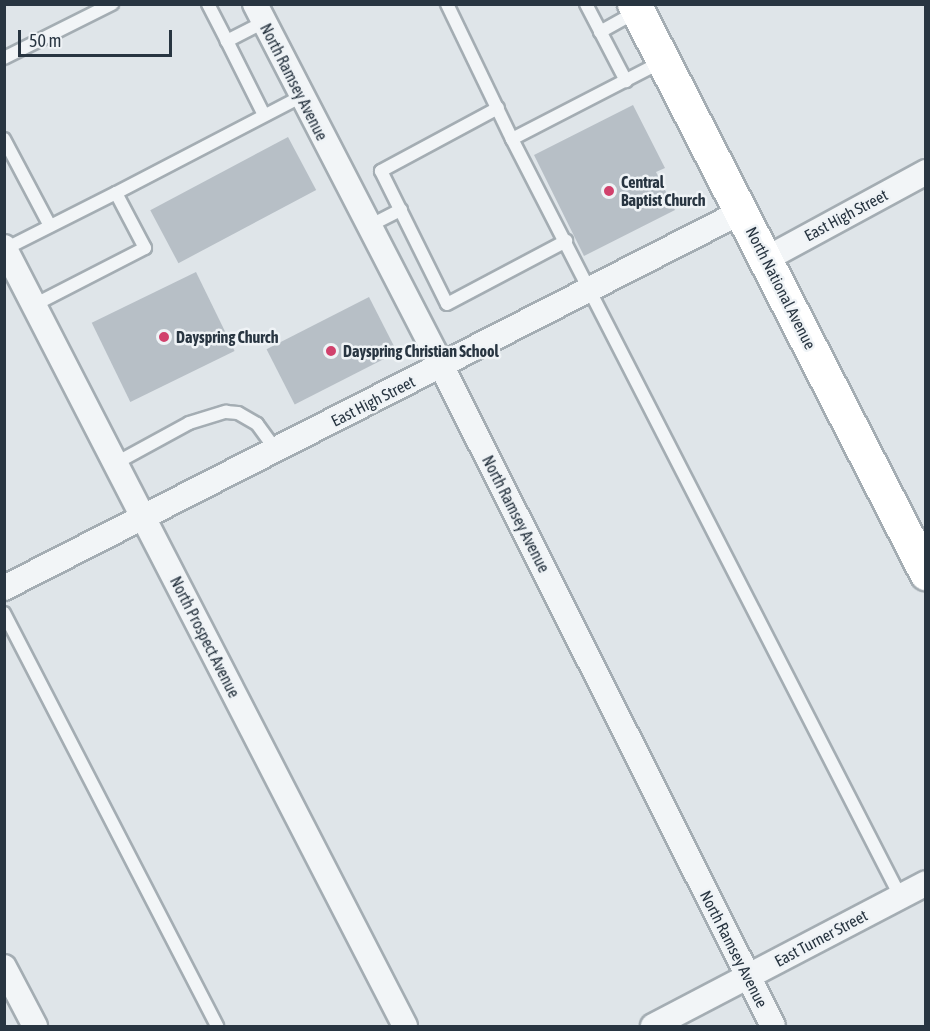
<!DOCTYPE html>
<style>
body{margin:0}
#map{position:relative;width:930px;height:1031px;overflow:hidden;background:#dfe5e9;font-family:"Asap Condensed",sans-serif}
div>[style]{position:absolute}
.building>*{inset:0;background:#b7bfc6;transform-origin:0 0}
.roads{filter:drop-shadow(2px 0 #a4adb3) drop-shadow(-2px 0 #a4adb3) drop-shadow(0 2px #a4adb3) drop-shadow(0 -2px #a4adb3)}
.service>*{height:12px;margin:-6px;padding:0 6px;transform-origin:6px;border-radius:6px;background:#f2f5f7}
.minor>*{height:24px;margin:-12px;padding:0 12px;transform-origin:12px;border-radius:12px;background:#f2f5f7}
.secondary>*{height:33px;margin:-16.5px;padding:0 16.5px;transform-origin:16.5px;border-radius:16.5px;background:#fff}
.dots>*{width:16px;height:16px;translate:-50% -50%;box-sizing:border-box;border:3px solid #eff3f6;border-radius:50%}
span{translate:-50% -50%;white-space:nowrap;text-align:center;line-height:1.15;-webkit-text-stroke:5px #eff3f6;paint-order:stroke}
.street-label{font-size:16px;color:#283541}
.poi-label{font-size:16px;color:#283541;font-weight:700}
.left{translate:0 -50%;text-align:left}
.frame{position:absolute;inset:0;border:6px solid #283541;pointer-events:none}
.scale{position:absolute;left:18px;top:30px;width:154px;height:27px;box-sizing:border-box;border:3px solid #283541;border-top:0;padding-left:8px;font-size:18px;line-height:21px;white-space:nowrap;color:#283541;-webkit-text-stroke:4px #eff3f6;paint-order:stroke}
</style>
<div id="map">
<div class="building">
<i style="clip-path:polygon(633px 105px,665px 168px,656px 172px,675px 210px,584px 256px,534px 155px)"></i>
<i style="left:288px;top:137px;width:60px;height:156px;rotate:62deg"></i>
<i style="left:196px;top:272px;width:88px;height:116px;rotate:64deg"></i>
<i style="left:369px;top:297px;width:62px;height:115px;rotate:63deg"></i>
</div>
<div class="roads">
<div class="service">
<i style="left:208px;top:4px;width:42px;rotate:62.8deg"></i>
<i style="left:447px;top:4px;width:150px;rotate:64.3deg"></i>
<i style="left:512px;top:139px;width:851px;rotate:62.86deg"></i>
<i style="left:586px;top:4px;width:87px;rotate:62.5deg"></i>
<i style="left:264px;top:22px;width:42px;rotate:152.8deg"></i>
<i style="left:227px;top:41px;width:83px;rotate:63.4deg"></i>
<i style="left:600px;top:32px;width:41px;rotate:-29.1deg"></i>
<i style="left:4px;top:58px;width:121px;rotate:-26.6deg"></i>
<i style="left:498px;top:108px;width:133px;rotate:151.7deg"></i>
<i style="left:381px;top:171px;width:148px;rotate:63.6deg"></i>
<i style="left:447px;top:304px;width:135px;rotate:-27.9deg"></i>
<i style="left:4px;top:139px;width:98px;rotate:62.1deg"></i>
<i style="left:512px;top:139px;width:170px;rotate:-27.3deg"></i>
<i style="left:116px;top:193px;width:210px;rotate:-27.5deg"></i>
<i style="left:369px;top:226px;width:36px;rotate:-27deg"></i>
<i style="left:5px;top:249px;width:124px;rotate:-26.8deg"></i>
<i style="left:116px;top:193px;width:62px;rotate:62.2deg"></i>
<i style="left:145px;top:248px;width:125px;rotate:152.8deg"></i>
<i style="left:116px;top:463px;width:83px;rotate:-28.7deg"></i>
<i style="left:189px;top:423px;width:39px;rotate:-17deg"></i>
<i style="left:226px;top:412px;width:12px;rotate:5deg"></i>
<i style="left:238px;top:413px;width:22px;rotate:30deg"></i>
<i style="left:257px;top:424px;width:32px;rotate:54deg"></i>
<i style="left:4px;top:613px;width:465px;rotate:62.7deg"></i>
</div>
<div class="minor">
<i style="left:255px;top:4px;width:408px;rotate:62.7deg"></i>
<i style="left:442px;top:367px;width:737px;rotate:63.33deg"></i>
<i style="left:4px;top:247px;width:876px;rotate:62.76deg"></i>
<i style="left:766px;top:259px;width:182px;rotate:-28.5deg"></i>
<i style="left:4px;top:588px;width:827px;rotate:-27.03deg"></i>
<i style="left:4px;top:967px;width:67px;rotate:62.3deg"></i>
<i style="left:653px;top:1026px;width:308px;rotate:-27.6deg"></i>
</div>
<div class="secondary">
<i style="left:634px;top:4px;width:640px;rotate:62.83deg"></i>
</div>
</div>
<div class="dots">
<i style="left:609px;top:191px;background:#d1416c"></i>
<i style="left:164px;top:337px;background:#d1416c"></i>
<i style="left:331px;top:351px;background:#d1416c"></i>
</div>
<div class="street-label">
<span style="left:294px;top:82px;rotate:63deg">North Ramsey Avenue</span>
<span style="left:846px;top:215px;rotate:-28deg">East High Street</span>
<span style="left:781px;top:288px;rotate:63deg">North National Avenue</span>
<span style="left:373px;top:401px;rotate:-27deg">East High Street</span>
<span style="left:516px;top:514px;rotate:63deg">North Ramsey Avenue</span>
<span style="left:205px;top:637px;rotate:63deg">North Prospect Avenue</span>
<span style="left:821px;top:938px;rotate:-28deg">East Turner Street</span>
<span style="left:734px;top:949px;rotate:63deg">North Ramsey Avenue</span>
</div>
<div class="poi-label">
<span class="left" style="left:621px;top:191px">Central<br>Baptist Church</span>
<span class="left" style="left:176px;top:337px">Dayspring Church</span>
<span class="left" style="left:343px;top:351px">Dayspring Christian School</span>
</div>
<div class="frame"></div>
<div class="scale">50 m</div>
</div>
